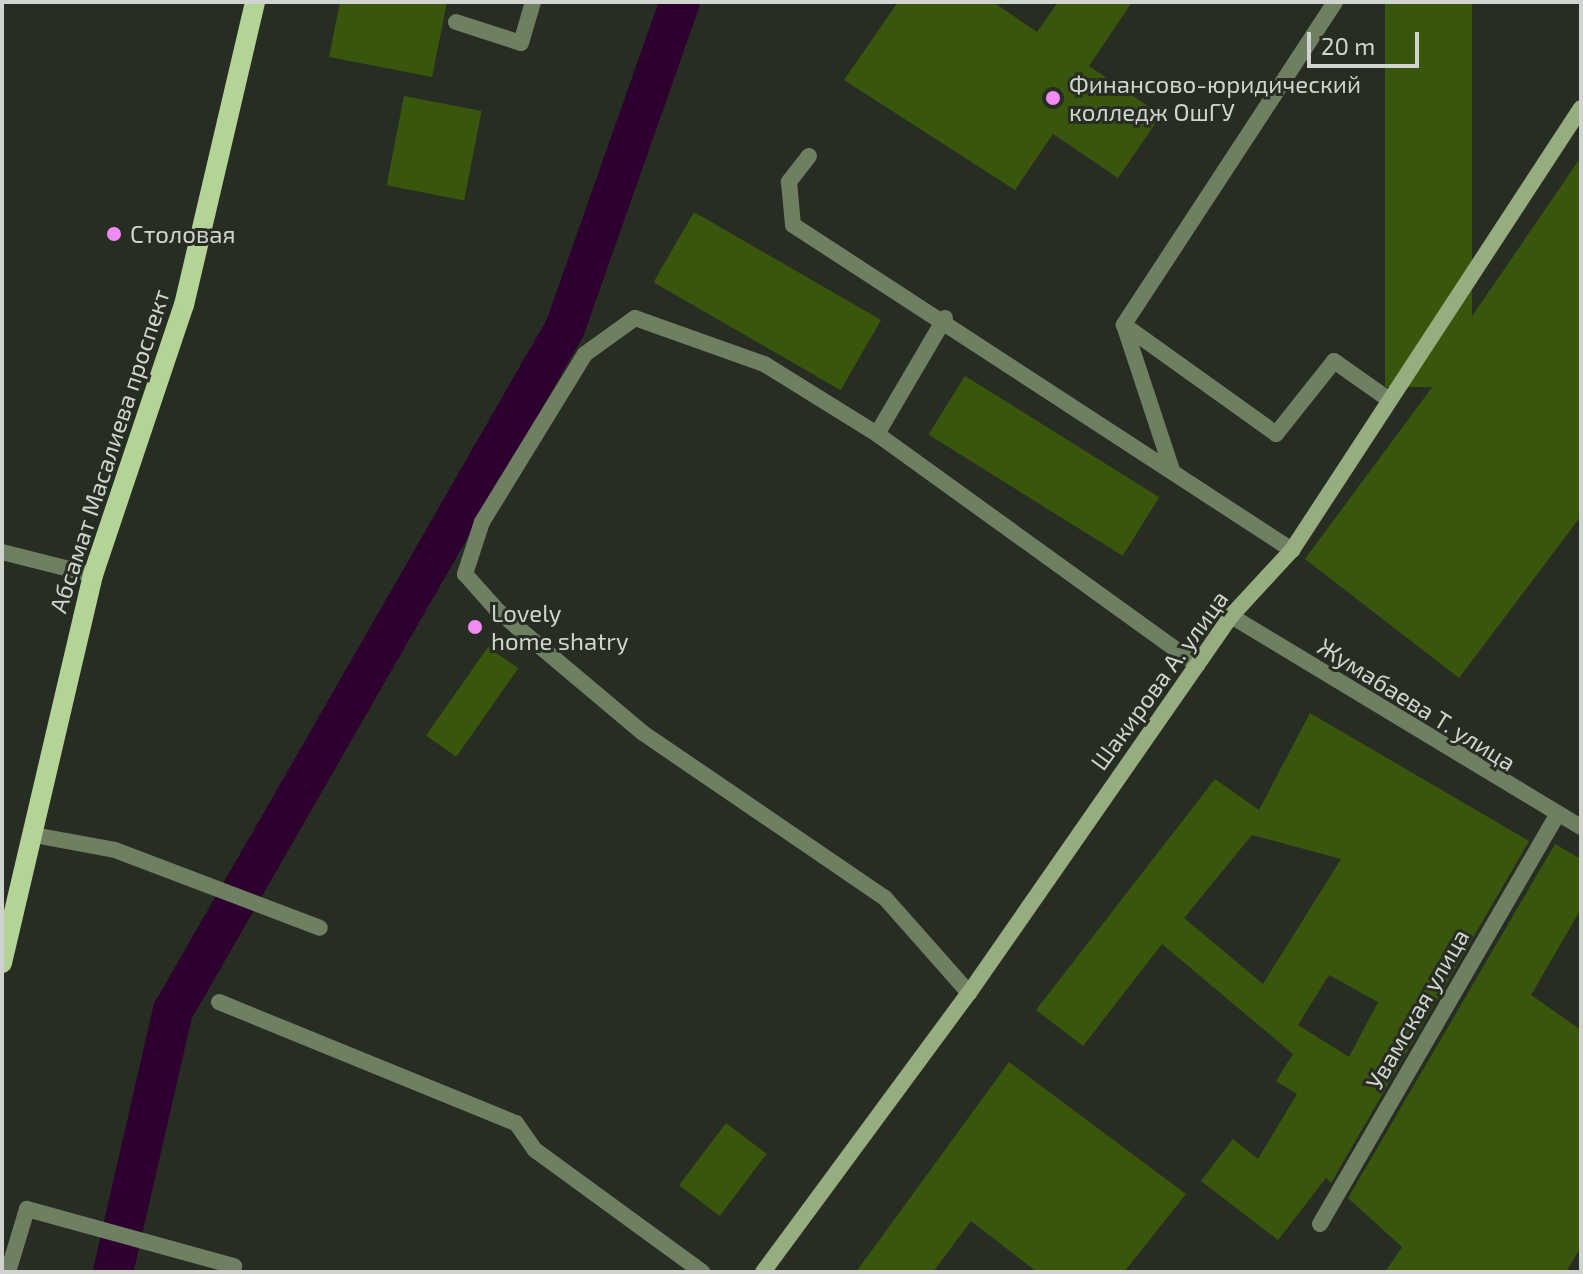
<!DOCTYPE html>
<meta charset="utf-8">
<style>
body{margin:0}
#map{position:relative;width:1583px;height:1274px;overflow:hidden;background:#282d23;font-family:"Exo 2",sans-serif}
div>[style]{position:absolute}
.canal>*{height:40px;margin:-20px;padding:0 20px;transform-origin:20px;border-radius:20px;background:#2e0030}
.building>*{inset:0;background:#38570d;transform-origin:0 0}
.service>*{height:16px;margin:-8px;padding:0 8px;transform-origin:8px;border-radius:8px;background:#6f7f61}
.minor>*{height:16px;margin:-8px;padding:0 8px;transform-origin:8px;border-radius:8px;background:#6f7f61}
.secondary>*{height:16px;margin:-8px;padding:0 8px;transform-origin:8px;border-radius:8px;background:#96ae7f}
.primary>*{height:20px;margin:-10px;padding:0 10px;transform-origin:10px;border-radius:10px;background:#b4d396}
.dots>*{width:22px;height:22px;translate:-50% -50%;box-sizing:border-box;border:4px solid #282d23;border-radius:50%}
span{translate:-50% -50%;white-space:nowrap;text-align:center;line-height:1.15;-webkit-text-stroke:6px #282d23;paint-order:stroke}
.poi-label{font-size:24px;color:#d1d4ce}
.left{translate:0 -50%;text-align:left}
.street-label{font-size:24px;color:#d1d4ce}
.frame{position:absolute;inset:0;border:4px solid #d1d4ce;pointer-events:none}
.scale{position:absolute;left:1307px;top:32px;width:112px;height:36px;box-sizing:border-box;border:4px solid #d1d4ce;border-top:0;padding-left:10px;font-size:24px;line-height:28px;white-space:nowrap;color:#d1d4ce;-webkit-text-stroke:6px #282d23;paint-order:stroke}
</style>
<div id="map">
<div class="canal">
<i style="left:113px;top:1272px;width:268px;rotate:-77.1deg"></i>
<i style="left:173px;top:1011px;width:787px;rotate:-60.15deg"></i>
<i style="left:565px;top:328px;width:346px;rotate:-70.6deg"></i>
</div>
<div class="building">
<i style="clip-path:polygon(340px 2px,447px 2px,432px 77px,329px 57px)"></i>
<i style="clip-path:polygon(898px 2px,993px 2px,1037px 32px,1058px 2px,1132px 2px,1089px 66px,1161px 115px,1118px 178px,1053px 134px,1015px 190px,844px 80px)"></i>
<i style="left:1385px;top:2px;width:87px;height:385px"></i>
<i style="left:404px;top:96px;width:79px;height:91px;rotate:11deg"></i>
<i style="clip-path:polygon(1581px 157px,1581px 516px,1459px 678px,1305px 559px,1470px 336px,1462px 331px)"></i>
<i style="left:694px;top:212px;width:216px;height:81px;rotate:30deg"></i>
<i style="left:965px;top:376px;width:229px;height:69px;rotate:32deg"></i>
<i style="left:488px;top:647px;width:37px;height:108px;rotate:35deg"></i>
<i style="clip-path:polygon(evenodd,1310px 713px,1529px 841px,1331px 1183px,1326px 1178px,1278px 1240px,1201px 1181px,1233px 1139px,1258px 1159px,1297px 1094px,1276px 1081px,1293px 1054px,1162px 944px,1083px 1046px,1036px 1010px,1215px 779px,1259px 810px,1310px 713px,1252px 835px,1341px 859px,1263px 984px,1184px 918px,1252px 835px,1310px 713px,1329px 975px,1378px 1002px,1349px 1057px,1298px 1025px,1329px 975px)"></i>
<i style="clip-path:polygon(1555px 844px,1581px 859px,1581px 909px,1531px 995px,1581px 1030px,1581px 1247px,1566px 1272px,1385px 1272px,1402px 1247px,1348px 1198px)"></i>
<i style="clip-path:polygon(1009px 1062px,1186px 1194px,1124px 1272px,1037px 1272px,971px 1221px,933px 1272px,856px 1272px)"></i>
<i style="left:726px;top:1123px;width:51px;height:78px;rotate:37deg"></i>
</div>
<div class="service">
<i style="left:456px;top:22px;width:68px;rotate:17.9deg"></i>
<i style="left:521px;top:43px;width:43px;rotate:-73.7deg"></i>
<i style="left:8px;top:1272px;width:66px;rotate:-73.2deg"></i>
<i style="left:27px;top:1209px;width:215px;rotate:15.4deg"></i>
</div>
<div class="minor">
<i style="left:1335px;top:2px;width:386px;rotate:123.2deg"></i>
<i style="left:1124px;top:325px;width:187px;rotate:35.6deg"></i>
<i style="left:1276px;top:434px;width:93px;rotate:-51.5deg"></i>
<i style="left:1334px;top:361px;width:66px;rotate:35.1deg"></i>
<i style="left:809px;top:156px;width:33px;rotate:128deg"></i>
<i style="left:789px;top:182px;width:43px;rotate:84.7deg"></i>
<i style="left:793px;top:225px;width:596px;rotate:33.08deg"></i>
<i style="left:945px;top:318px;width:134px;rotate:120.4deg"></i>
<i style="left:877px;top:434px;width:133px;rotate:-148.2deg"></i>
<i style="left:764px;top:364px;width:137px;rotate:-160.4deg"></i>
<i style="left:635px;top:318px;width:62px;rotate:144.2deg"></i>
<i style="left:585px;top:354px;width:197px;rotate:121.5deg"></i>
<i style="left:482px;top:522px;width:55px;rotate:108.1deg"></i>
<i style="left:465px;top:574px;width:50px;rotate:48.3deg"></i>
<i style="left:498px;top:611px;width:189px;rotate:40.1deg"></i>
<i style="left:643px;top:733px;width:293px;rotate:34.3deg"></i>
<i style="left:885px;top:898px;width:127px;rotate:48.5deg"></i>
<i style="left:1124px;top:325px;width:153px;rotate:71.7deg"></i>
<i style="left:877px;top:434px;width:395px;rotate:35.8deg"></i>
<i style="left:2px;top:552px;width:94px;rotate:14.2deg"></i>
<i style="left:1231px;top:616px;width:409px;rotate:31.1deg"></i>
<i style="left:34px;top:835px;width:82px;rotate:10.5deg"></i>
<i style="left:115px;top:850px;width:219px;rotate:20.8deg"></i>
<i style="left:219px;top:1002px;width:321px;rotate:22.2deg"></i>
<i style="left:516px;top:1123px;width:33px;rotate:55deg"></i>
<i style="left:535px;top:1150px;width:207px;rotate:36.1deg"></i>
<i style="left:1320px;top:1224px;width:469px;rotate:-59.9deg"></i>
</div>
<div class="secondary">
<i style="left:763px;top:1272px;width:347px;rotate:-53.6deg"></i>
<i style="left:969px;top:993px;width:459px;rotate:-55.2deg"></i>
<i style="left:1231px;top:616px;width:90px;rotate:-47.3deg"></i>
<i style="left:1292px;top:550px;width:528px;rotate:-56.82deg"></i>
</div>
<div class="primary">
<i style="left:2px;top:963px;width:399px;rotate:-76.8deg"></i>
<i style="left:93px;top:575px;width:285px;rotate:-71.4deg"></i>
<i style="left:184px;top:305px;width:311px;rotate:-76.8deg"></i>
</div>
<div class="dots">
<i style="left:1053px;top:98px;background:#f28af3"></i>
<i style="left:114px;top:234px;background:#f28af3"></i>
<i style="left:475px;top:627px;background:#f28af3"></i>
</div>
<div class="poi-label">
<span class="left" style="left:1069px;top:98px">Финансово-юридический<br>колледж ОшГУ</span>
<span class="left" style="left:130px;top:234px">Столовая</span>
<span class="left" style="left:491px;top:627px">Lovely<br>home shatry</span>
</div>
<div class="street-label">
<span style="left:109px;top:451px;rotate:-72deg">Абсамат Масалиева проспект</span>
<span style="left:1159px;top:680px;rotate:-54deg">Шакирова А. улица</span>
<span style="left:1417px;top:704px;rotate:32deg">Жумабаева Т. улица</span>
<span style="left:1417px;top:1009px;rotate:-60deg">Увамская улица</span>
</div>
<div class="frame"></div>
<div class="scale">20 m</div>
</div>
